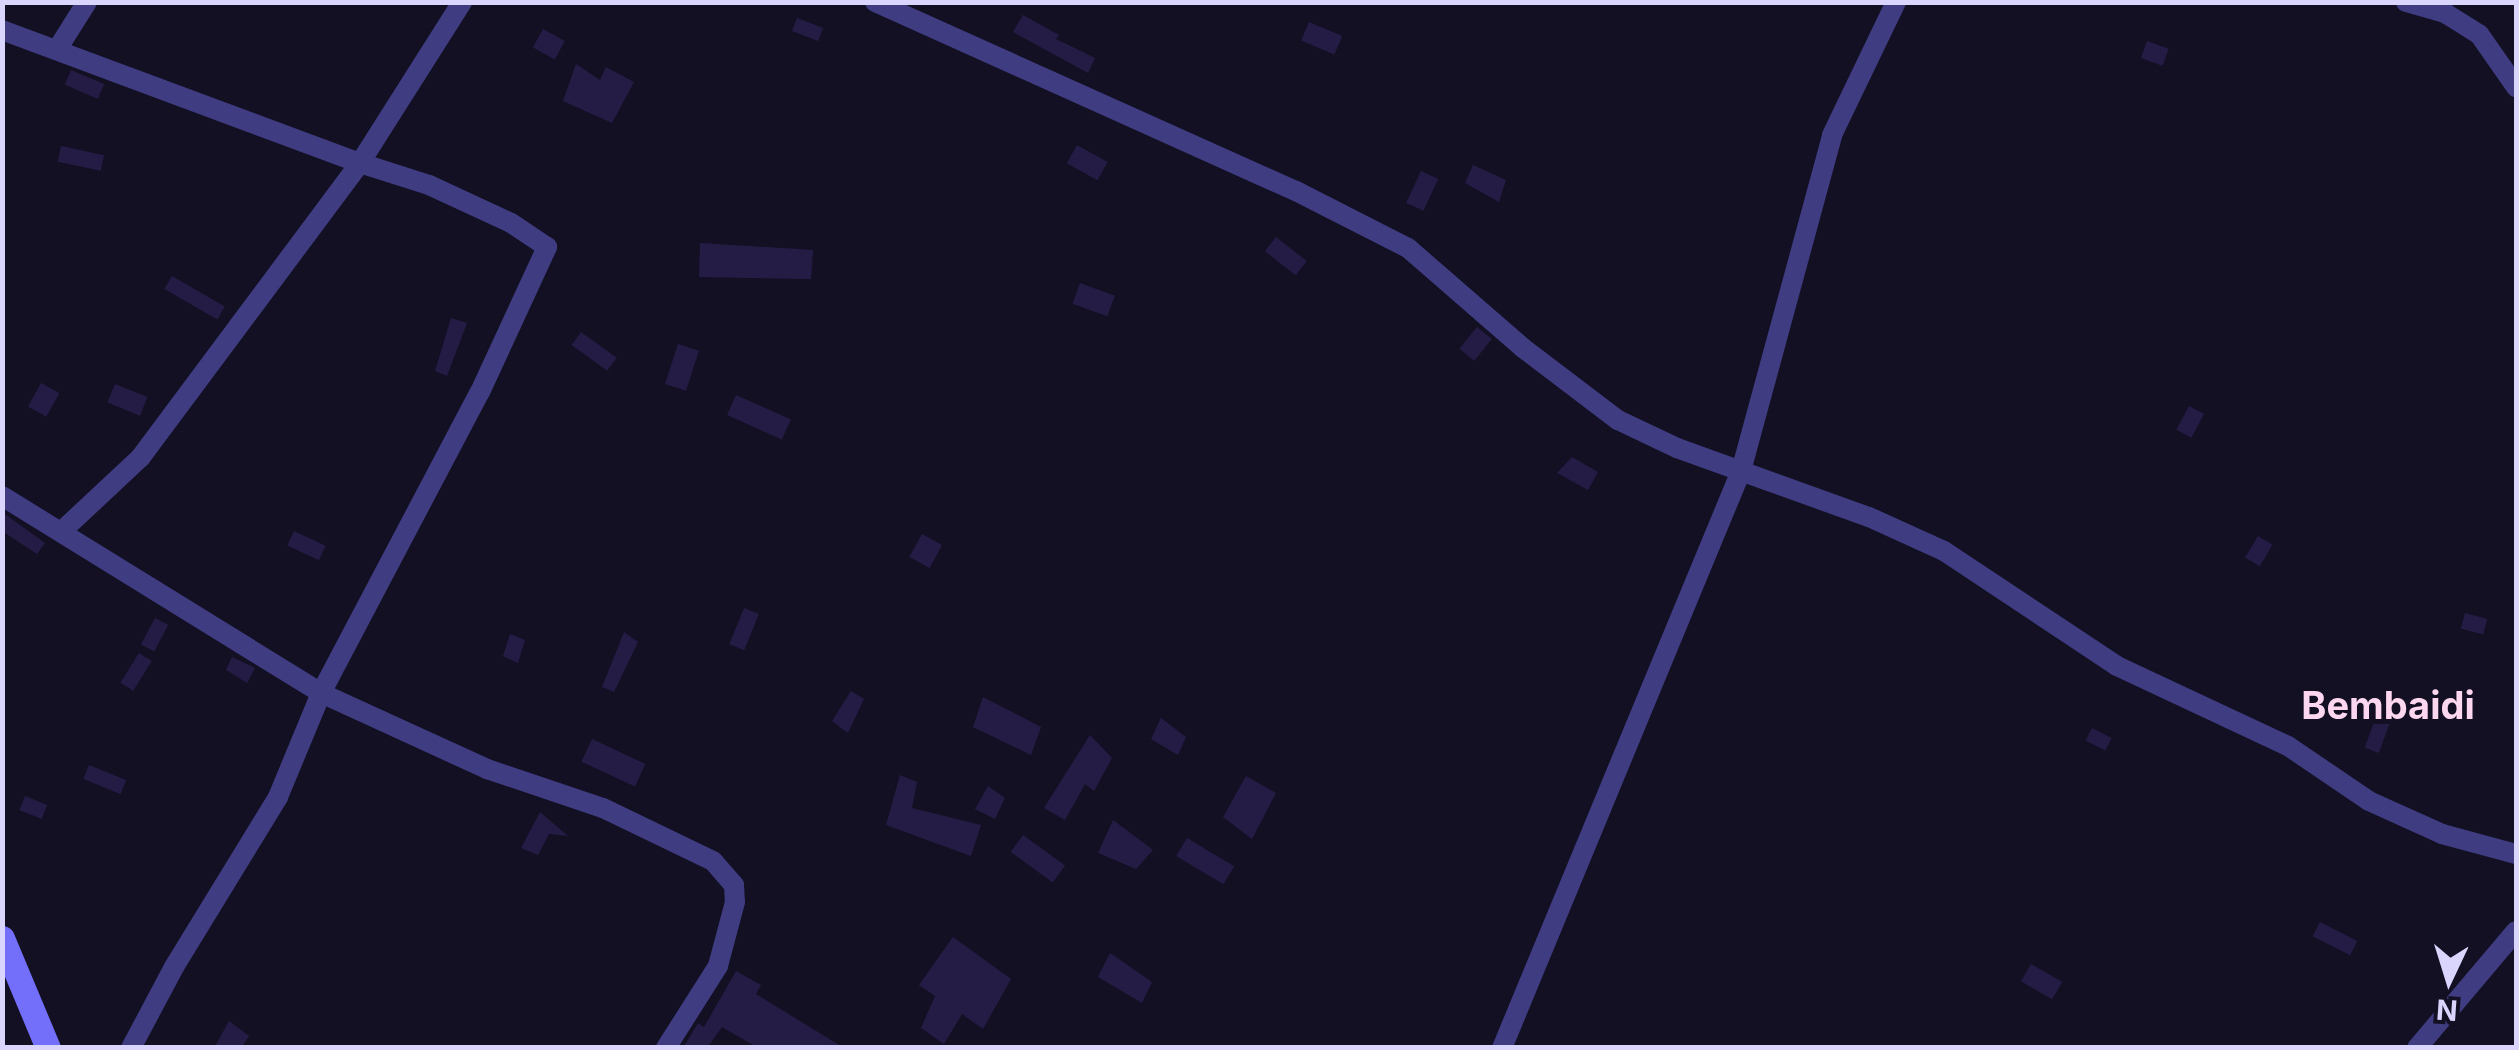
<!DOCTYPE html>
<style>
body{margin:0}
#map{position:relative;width:2519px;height:1050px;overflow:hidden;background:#131024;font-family:Inter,sans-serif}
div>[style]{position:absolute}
.building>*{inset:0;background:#251c45;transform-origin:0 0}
.street>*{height:20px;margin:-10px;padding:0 10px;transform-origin:10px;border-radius:10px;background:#3f3c82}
.secondary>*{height:25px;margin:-12.5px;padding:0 12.5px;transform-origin:12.5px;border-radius:12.5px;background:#746ffa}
span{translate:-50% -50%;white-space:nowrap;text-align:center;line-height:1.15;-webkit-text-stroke:10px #131024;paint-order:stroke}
.quarter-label{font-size:38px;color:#fdd6ef;font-weight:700}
.frame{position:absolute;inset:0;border:5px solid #d9d5fd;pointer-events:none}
.north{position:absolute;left:2399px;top:930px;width:100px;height:100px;-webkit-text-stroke:8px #131024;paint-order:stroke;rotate:184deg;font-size:28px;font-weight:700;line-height:40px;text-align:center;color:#d9d5fd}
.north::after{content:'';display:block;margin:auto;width:35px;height:45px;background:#d9d5fd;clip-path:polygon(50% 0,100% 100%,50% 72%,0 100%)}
</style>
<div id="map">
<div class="building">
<i style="clip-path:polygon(1023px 15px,1059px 35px,1056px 39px,1095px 58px,1088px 73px,1013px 32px)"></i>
<i style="left:797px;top:18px;width:28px;height:14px;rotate:21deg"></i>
<i style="left:1309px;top:22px;width:36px;height:20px;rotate:23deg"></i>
<i style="left:543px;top:29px;width:25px;height:21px;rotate:29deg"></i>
<i style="left:2147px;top:41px;width:23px;height:18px;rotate:20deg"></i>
<i style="clip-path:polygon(576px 64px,600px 80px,606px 67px,634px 82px,612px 123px,563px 101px)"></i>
<i style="left:71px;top:70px;width:36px;height:16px;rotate:23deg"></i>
<i style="left:1077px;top:145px;width:35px;height:21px;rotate:29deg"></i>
<i style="left:61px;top:146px;width:44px;height:16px;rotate:12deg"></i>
<i style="clip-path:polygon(1473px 165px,1506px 180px,1499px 202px,1465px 183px)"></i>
<i style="left:1421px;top:171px;width:19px;height:35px;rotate:25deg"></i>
<i style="left:1276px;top:237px;width:39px;height:18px;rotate:38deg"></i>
<i style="clip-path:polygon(700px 243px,813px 250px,811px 279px,699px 277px)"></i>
<i style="left:172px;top:276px;width:61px;height:15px;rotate:30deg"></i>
<i style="left:1080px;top:283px;width:37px;height:22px;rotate:20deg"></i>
<i style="clip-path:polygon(451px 318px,467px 323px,447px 376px,435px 371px)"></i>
<i style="left:1477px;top:327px;width:19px;height:28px;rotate:39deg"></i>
<i style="left:581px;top:332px;width:44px;height:16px;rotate:36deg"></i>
<i style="left:678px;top:344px;width:22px;height:42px;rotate:18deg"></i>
<i style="left:41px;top:383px;width:21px;height:27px;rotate:29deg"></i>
<i style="left:115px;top:384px;width:35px;height:20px;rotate:22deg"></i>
<i style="left:736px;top:395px;width:60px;height:22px;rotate:24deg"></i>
<i style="left:2189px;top:406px;width:17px;height:27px;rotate:28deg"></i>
<i style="clip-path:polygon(1572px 457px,1598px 472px,1588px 490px,1557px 473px)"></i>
<i style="clip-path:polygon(2px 512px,45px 543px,37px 554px,2px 531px)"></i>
<i style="left:294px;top:531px;width:35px;height:16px;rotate:25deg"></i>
<i style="left:922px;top:534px;width:23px;height:26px;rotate:29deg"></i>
<i style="left:2258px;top:536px;width:17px;height:25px;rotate:31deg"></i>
<i style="left:744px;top:608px;width:16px;height:39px;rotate:22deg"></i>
<i style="left:2465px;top:613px;width:23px;height:16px;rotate:15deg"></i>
<i style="left:155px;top:618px;width:15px;height:30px;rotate:28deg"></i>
<i style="clip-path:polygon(624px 632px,638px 642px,614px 692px,602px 687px)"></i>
<i style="clip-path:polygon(510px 634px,525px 640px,518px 663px,503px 656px)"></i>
<i style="left:139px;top:653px;width:15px;height:35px;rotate:32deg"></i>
<i style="clip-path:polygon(232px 657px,255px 668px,247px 683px,226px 670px)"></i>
<i style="clip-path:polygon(851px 691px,864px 699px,848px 733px,832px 721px)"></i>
<i style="clip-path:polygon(983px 697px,1041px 727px,1031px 755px,973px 727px)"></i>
<i style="left:2377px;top:714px;width:15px;height:36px;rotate:20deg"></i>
<i style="clip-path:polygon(1161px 718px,1186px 737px,1178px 755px,1151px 739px)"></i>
<i style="left:2092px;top:728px;width:22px;height:14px;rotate:27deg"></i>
<i style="clip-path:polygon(1090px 735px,1112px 758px,1094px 791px,1085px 784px,1065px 820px,1044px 808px)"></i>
<i style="left:592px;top:739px;width:59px;height:25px;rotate:25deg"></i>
<i style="left:89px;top:765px;width:40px;height:15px;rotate:22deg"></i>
<i style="clip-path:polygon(900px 775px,917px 782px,912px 808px,981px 825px,971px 856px,886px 825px)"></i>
<i style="clip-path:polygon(1246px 776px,1276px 793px,1252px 839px,1223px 817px)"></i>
<i style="clip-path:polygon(988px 786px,1005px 798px,995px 819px,975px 809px)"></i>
<i style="left:25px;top:796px;width:24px;height:15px;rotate:22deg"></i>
<i style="clip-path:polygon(540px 812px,568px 836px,549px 834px,538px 855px,521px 848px)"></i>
<i style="clip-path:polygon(1113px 820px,1153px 850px,1136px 869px,1098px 853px)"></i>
<i style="left:1023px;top:835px;width:52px;height:21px;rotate:36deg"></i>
<i style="left:1187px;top:838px;width:55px;height:21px;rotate:31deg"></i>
<i style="left:2320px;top:922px;width:42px;height:16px;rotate:27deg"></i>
<i style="clip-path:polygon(953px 937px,1011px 979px,983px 1029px,962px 1014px,944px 1044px,921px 1028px,935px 996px,919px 985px)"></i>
<i style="clip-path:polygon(1110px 953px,1152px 982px,1142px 1003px,1098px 977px)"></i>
<i style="left:2031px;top:964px;width:36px;height:20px;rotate:30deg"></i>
<i style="clip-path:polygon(736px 971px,761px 985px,756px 994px,844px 1048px,758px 1048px,722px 1027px,707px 1048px,683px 1048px,698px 1023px,704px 1027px)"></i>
<i style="clip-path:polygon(229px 1021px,249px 1036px,241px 1048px,214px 1048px)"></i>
</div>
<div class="street">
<i style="left:875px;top:2px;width:461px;rotate:24.2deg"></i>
<i style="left:1296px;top:191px;width:126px;rotate:27deg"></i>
<i style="left:1408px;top:248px;width:152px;rotate:41deg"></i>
<i style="left:1523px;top:348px;width:119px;rotate:37.2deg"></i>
<i style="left:1618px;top:420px;width:65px;rotate:25.4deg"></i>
<i style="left:1677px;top:448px;width:204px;rotate:19.8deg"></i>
<i style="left:1869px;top:517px;width:82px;rotate:24.4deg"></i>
<i style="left:1944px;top:551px;width:208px;rotate:33.6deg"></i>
<i style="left:2117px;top:666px;width:189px;rotate:25.1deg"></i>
<i style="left:2288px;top:746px;width:98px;rotate:34.2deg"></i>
<i style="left:2369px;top:801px;width:80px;rotate:24.3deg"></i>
<i style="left:2442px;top:834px;width:77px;rotate:15.1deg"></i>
<i style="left:2406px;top:2px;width:41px;rotate:15.8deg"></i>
<i style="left:2445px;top:13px;width:40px;rotate:32deg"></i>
<i style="left:2479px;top:34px;width:65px;rotate:55.1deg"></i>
<i style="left:2px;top:30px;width:382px;rotate:20.4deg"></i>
<i style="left:360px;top:163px;width:367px;rotate:126.7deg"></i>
<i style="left:141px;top:457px;width:108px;rotate:136.9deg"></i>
<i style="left:58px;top:48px;width:54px;rotate:-57.8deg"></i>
<i style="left:2px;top:496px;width:375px;rotate:31.7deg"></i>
<i style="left:321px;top:693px;width:340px;rotate:-62.2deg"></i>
<i style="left:480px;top:392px;width:160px;rotate:-65.2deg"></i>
<i style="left:547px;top:247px;width:43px;rotate:-146.3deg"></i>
<i style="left:511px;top:223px;width:90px;rotate:-155.1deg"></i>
<i style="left:429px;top:185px;width:72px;rotate:-162.3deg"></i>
<i style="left:360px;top:163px;width:191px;rotate:-57.6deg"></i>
<i style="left:131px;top:1048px;width:92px;rotate:-62deg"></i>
<i style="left:174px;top:967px;width:199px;rotate:-58.5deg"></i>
<i style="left:278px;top:797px;width:113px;rotate:-67.5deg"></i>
<i style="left:321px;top:693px;width:183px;rotate:24.6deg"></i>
<i style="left:487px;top:769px;width:122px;rotate:18.6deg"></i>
<i style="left:603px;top:808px;width:122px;rotate:25.7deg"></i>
<i style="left:713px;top:861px;width:32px;rotate:49deg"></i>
<i style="left:734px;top:885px;width:17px;rotate:87deg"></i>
<i style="left:735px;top:902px;width:66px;rotate:104.9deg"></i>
<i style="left:718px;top:966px;width:97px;rotate:122.4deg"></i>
<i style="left:1502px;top:1048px;width:625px;rotate:-67.5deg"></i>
<i style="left:1741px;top:471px;width:348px;rotate:-74.8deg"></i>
<i style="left:1832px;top:135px;width:148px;rotate:-64.3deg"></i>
<i style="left:2417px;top:1048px;width:153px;rotate:-49.8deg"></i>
</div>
<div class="secondary">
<i style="left:2px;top:938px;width:119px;rotate:67.3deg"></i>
</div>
<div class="quarter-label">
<span style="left:2388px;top:706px">Bembaidi</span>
</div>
<div class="frame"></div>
<div class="north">N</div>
</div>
